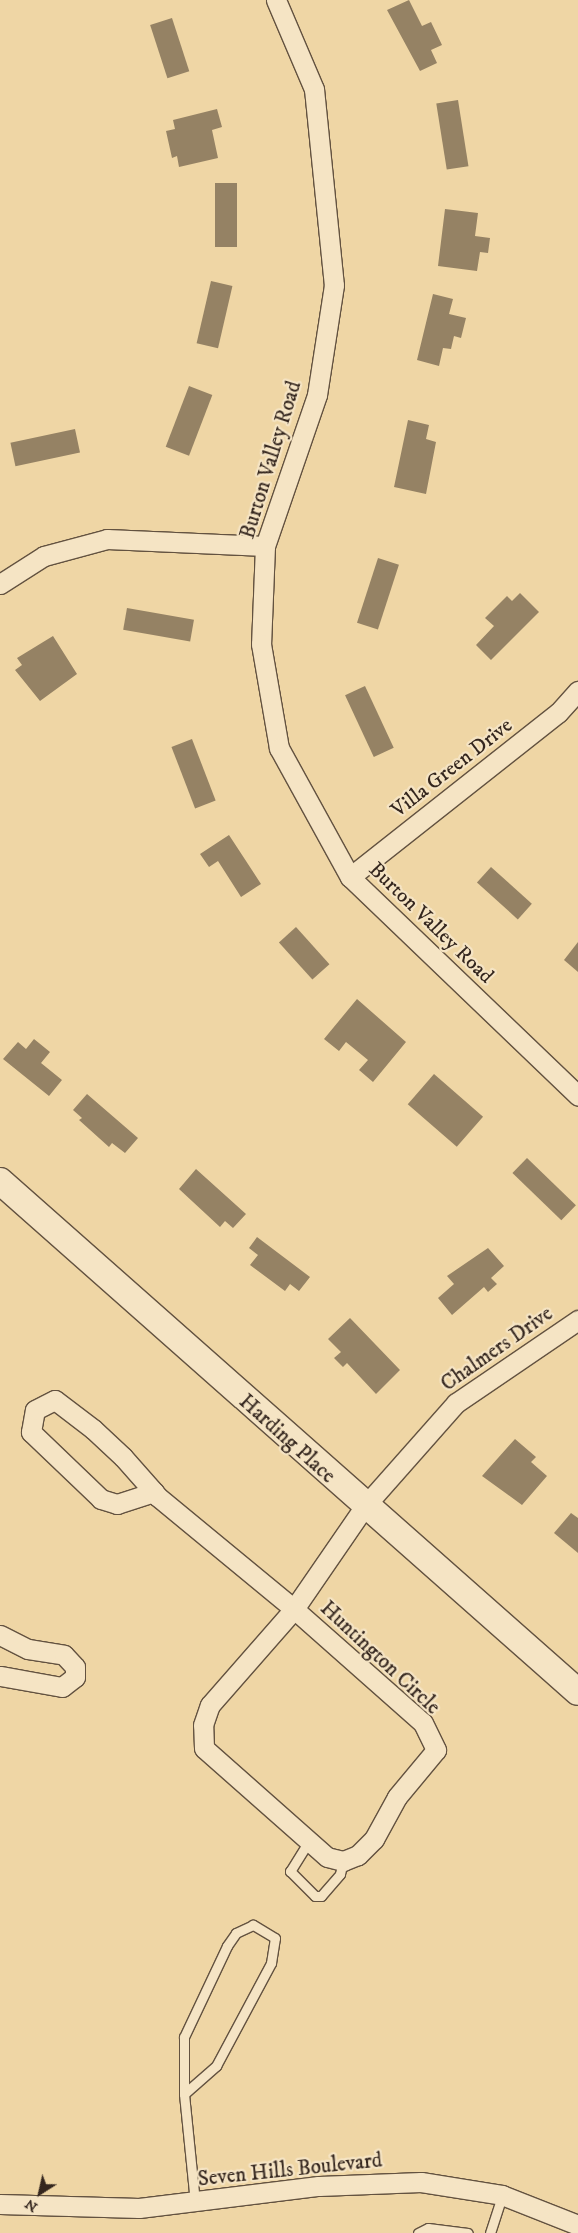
<!DOCTYPE html>
<style>
body{margin:0}
#map{position:relative;width:578px;height:2233px;overflow:hidden;background:#efd6a5;font-family:"IM FELL DW Pica",serif}
div>[style]{position:absolute}
.building>*{inset:0;background:#958264;transform-origin:0 0}
.roads{filter:drop-shadow(1px 0 #635240) drop-shadow(-1px 0 #635240) drop-shadow(0 1px #635240) drop-shadow(0 -1px #635240)}
.lane>*{height:9px;margin:-4.5px;padding:0 4.5px;transform-origin:4.5px;border-radius:4.5px;background:#f5e4c4}
.street>*{height:19px;margin:-9.5px;padding:0 9.5px;transform-origin:9.5px;border-radius:9.5px;background:#f5e4c4}
.secondary>*{height:26px;margin:-13px;padding:0 13px;transform-origin:13px;border-radius:13px;background:#f5e4c4}
span{translate:-50% -50%;white-space:nowrap;text-align:center;line-height:1.15;-webkit-text-stroke:4.5px #f5e4c4;paint-order:stroke}
.street-label{font-size:21px;color:#34261e}
.north{position:absolute;left:15px;top:2168px;width:50px;height:50px;-webkit-text-stroke:4px #f5e4c4;paint-order:stroke;rotate:215deg;font-size:14px;font-weight:700;line-height:20px;text-align:center;color:#34261e}
.north::after{content:'';display:block;margin:auto;width:18px;height:22px;background:#34261e;clip-path:polygon(50% 0,100% 100%,50% 72%,0 100%)}
</style>
<div id="map">
<div class="building">
<i style="clip-path:polygon(409px 0,422px 26px,431px 22px,442px 45px,431px 50px,437px 63px,420px 71px,387px 10px)"></i>
<i style="left:172px;top:18px;width:56px;height:23px;rotate:72deg"></i>
<i style="left:458px;top:100px;width:67px;height:22px;rotate:81deg"></i>
<i style="clip-path:polygon(217px 109px,222px 127px,212px 130px,218px 158px,179px 167px,177px 156px,172px 158px,166px 131px,175px 129px,173px 120px)"></i>
<i style="left:215px;top:183px;width:22px;height:64px"></i>
<i style="clip-path:polygon(445px 209px,478px 213px,475px 236px,490px 238px,488px 253px,480px 252px,477px 271px,438px 266px)"></i>
<i style="left:211px;top:281px;width:22px;height:64px;rotate:13deg"></i>
<i style="clip-path:polygon(433px 294px,453px 299px,449px 314px,466px 318px,461px 338px,454px 336px,451px 349px,443px 348px,439px 366px,417px 360px)"></i>
<i style="left:189px;top:386px;width:25px;height:65px;rotate:21deg"></i>
<i style="clip-path:polygon(408px 420px,429px 425px,426px 439px,436px 442px,426px 494px,394px 487px)"></i>
<i style="left:75px;top:429px;width:24px;height:66px;rotate:78deg"></i>
<i style="left:378px;top:558px;width:22px;height:68px;rotate:18deg"></i>
<i style="clip-path:polygon(520px 593px,539px 612px,491px 660px,476px 645px,494px 626px,485px 618px,507px 596px,512px 601px)"></i>
<i style="left:127px;top:608px;width:68px;height:22px;rotate:10deg"></i>
<i style="clip-path:polygon(53px 636px,77px 674px,40px 701px,15px 670px,22px 665px,17px 658px)"></i>
<i style="left:365px;top:686px;width:68px;height:22px;rotate:65deg"></i>
<i style="left:192px;top:739px;width:66px;height:22px;rotate:69deg"></i>
<i style="clip-path:polygon(229px 835px,261px 884px,241px 897px,218px 861px,209px 867px,200px 854px)"></i>
<i style="left:491px;top:867px;width:55px;height:21px;rotate:42deg"></i>
<i style="left:296px;top:927px;width:50px;height:23px;rotate:48deg"></i>
<i style="clip-path:polygon(578px 942px,578px 972px,564px 960px)"></i>
<i style="clip-path:polygon(357px 999px,406px 1042px,373px 1082px,359px 1070px,368px 1060px,346px 1042px,339px 1051px,324px 1039px)"></i>
<i style="clip-path:polygon(34px 1039px,50px 1052px,41px 1063px,62px 1080px,49px 1096px,3px 1059px,18px 1042px,26px 1049px)"></i>
<i style="left:434px;top:1074px;width:65px;height:40px;rotate:41deg"></i>
<i style="clip-path:polygon(87px 1094px,138px 1138px,125px 1153px,112px 1143px,109px 1147px,79px 1120px,82px 1118px,73px 1110px)"></i>
<i style="left:527px;top:1158px;width:68px;height:21px;rotate:44deg"></i>
<i style="clip-path:polygon(196px 1169px,246px 1214px,233px 1228px,225px 1221px,220px 1227px,179px 1189px)"></i>
<i style="clip-path:polygon(257px 1237px,310px 1277px,299px 1291px,290px 1284px,285px 1291px,250px 1265px,258px 1255px,249px 1248px)"></i>
<i style="clip-path:polygon(488px 1248px,504px 1266px,491px 1278px,497px 1284px,488px 1292px,484px 1287px,452px 1315px,438px 1298px,454px 1284px,447px 1276px)"></i>
<i style="clip-path:polygon(350px 1318px,400px 1370px,376px 1394px,347px 1363px,343px 1367px,334px 1358px,341px 1352px,328px 1339px)"></i>
<i style="clip-path:polygon(515px 1439px,536px 1457px,531px 1462px,547px 1476px,522px 1505px,482px 1476px)"></i>
<i style="clip-path:polygon(571px 1513px,578px 1518px,578px 1553px,554px 1533px)"></i>
</div>
<div class="roads">
<div class="lane">
<i style="left:309px;top:1841px;width:36px;rotate:122deg"></i>
<i style="left:290px;top:1871px;width:35px;rotate:45deg"></i>
<i style="left:315px;top:1896px;width:6px"></i>
<i style="left:321px;top:1896px;width:29px;rotate:-49deg"></i>
<i style="left:340px;top:1874px;width:13px;rotate:-77deg"></i>
<i style="left:184px;top:2094px;width:43px;rotate:-41.2deg"></i>
<i style="left:216px;top:2066px;width:117px;rotate:-61.9deg"></i>
<i style="left:271px;top:1963px;width:25px;rotate:-81deg"></i>
<i style="left:275px;top:1938px;width:26px;rotate:-149deg"></i>
<i style="left:253px;top:1925px;width:19px;rotate:155deg"></i>
<i style="left:236px;top:1933px;width:16px;rotate:125deg"></i>
<i style="left:227px;top:1946px;width:101px;rotate:115.3deg"></i>
<i style="left:184px;top:2037px;width:57px;rotate:90deg"></i>
<i style="left:184px;top:2094px;width:110px;rotate:84.2deg"></i>
<i style="left:418px;top:2233px;width:11px;rotate:-27deg"></i>
<i style="left:428px;top:2228px;width:40px;rotate:7.1deg"></i>
<i style="left:490px;top:2233px;width:40px;rotate:-72deg"></i>
</div>
<div class="street">
<i style="left:276px;top:0;width:97px;rotate:66.9deg"></i>
<i style="left:314px;top:89px;width:197px;rotate:84.2deg"></i>
<i style="left:334px;top:285px;width:111px;rotate:98.8deg"></i>
<i style="left:317px;top:395px;width:160px;rotate:109deg"></i>
<i style="left:265px;top:546px;width:98px;rotate:92.3deg"></i>
<i style="left:261px;top:644px;width:106px;rotate:80.2deg"></i>
<i style="left:279px;top:748px;width:147px;rotate:61.2deg"></i>
<i style="left:350px;top:877px;width:316px;rotate:43.8deg"></i>
<i style="left:0;top:584px;width:52px;rotate:-32.5deg"></i>
<i style="left:44px;top:556px;width:65px;rotate:-15.1deg"></i>
<i style="left:107px;top:539px;width:158px;rotate:2.5deg"></i>
<i style="left:350px;top:877px;width:265px;rotate:-38.3deg"></i>
<i style="left:558px;top:713px;width:30px;rotate:-48deg"></i>
<i style="left:154px;top:1492px;width:39px;rotate:162deg"></i>
<i style="left:117px;top:1504px;width:17px;rotate:-163deg"></i>
<i style="left:101px;top:1499px;width:97px;rotate:-136.3deg"></i>
<i style="left:31px;top:1432px;width:22px;rotate:-80deg"></i>
<i style="left:35px;top:1410px;width:22px;rotate:-27deg"></i>
<i style="left:55px;top:1400px;width:48px;rotate:37.3deg"></i>
<i style="left:93px;top:1429px;width:41px;rotate:43deg"></i>
<i style="left:123px;top:1457px;width:47px;rotate:48.5deg"></i>
<i style="left:154px;top:1492px;width:5px;rotate:53deg"></i>
<i style="left:157px;top:1496px;width:178px;rotate:39.5deg"></i>
<i style="left:294px;top:1609px;width:124px;rotate:-55.5deg"></i>
<i style="left:364px;top:1507px;width:139px;rotate:-48.5deg"></i>
<i style="left:456px;top:1403px;width:148px;rotate:-34.2deg"></i>
<i style="left:294px;top:1609px;width:172px;rotate:41.5deg"></i>
<i style="left:423px;top:1723px;width:30px;rotate:64deg"></i>
<i style="left:436px;top:1750px;width:61px;rotate:129.7deg"></i>
<i style="left:397px;top:1797px;width:48px;rotate:118.7deg"></i>
<i style="left:374px;top:1839px;width:23px;rotate:135deg"></i>
<i style="left:358px;top:1855px;width:16px;rotate:158deg"></i>
<i style="left:343px;top:1861px;width:16px;rotate:-166deg"></i>
<i style="left:327px;top:1857px;width:164px;rotate:-138.5deg"></i>
<i style="left:204px;top:1748px;width:23px;rotate:-92deg"></i>
<i style="left:203px;top:1725px;width:21px;rotate:-71deg"></i>
<i style="left:210px;top:1705px;width:128px;rotate:-48.8deg"></i>
<i style="left:0;top:1635px;width:31px;rotate:27deg"></i>
<i style="left:28px;top:1649px;width:36px;rotate:9deg"></i>
<i style="left:64px;top:1655px;width:16px;rotate:47deg"></i>
<i style="left:75px;top:1667px;width:10px;rotate:90deg"></i>
<i style="left:75px;top:1677px;width:16px;rotate:142deg"></i>
<i style="left:62px;top:1687px;width:63px;rotate:-169.9deg"></i>
<i style="left:0;top:2204px;width:139px;rotate:1.6deg"></i>
<i style="left:139px;top:2208px;width:181px;rotate:-7deg"></i>
<i style="left:319px;top:2186px;width:102px;rotate:-2.2deg"></i>
<i style="left:421px;top:2182px;width:82px;rotate:9.1deg"></i>
<i style="left:502px;top:2195px;width:82px;rotate:21.5deg"></i>
</div>
<div class="secondary">
<i style="left:0;top:1181px;width:771px;rotate:41.48deg"></i>
</div>
</div>
<div class="street-label">
<span style="left:271px;top:460px;rotate:-73deg">Burton Valley Road</span>
<span style="left:452px;top:768px;rotate:-38deg">Villa Green Drive</span>
<span style="left:431px;top:923px;rotate:44deg">Burton Valley Road</span>
<span style="left:497px;top:1349px;rotate:-35deg">Chalmers Drive</span>
<span style="left:287px;top:1439px;rotate:42deg">Harding Place</span>
<span style="left:380px;top:1658px;rotate:43deg">Huntington Circle</span>
<span style="left:290px;top:2170px;rotate:-6deg">Seven Hills Boulevard</span>
</div>
<div class="north">N</div>
</div>
